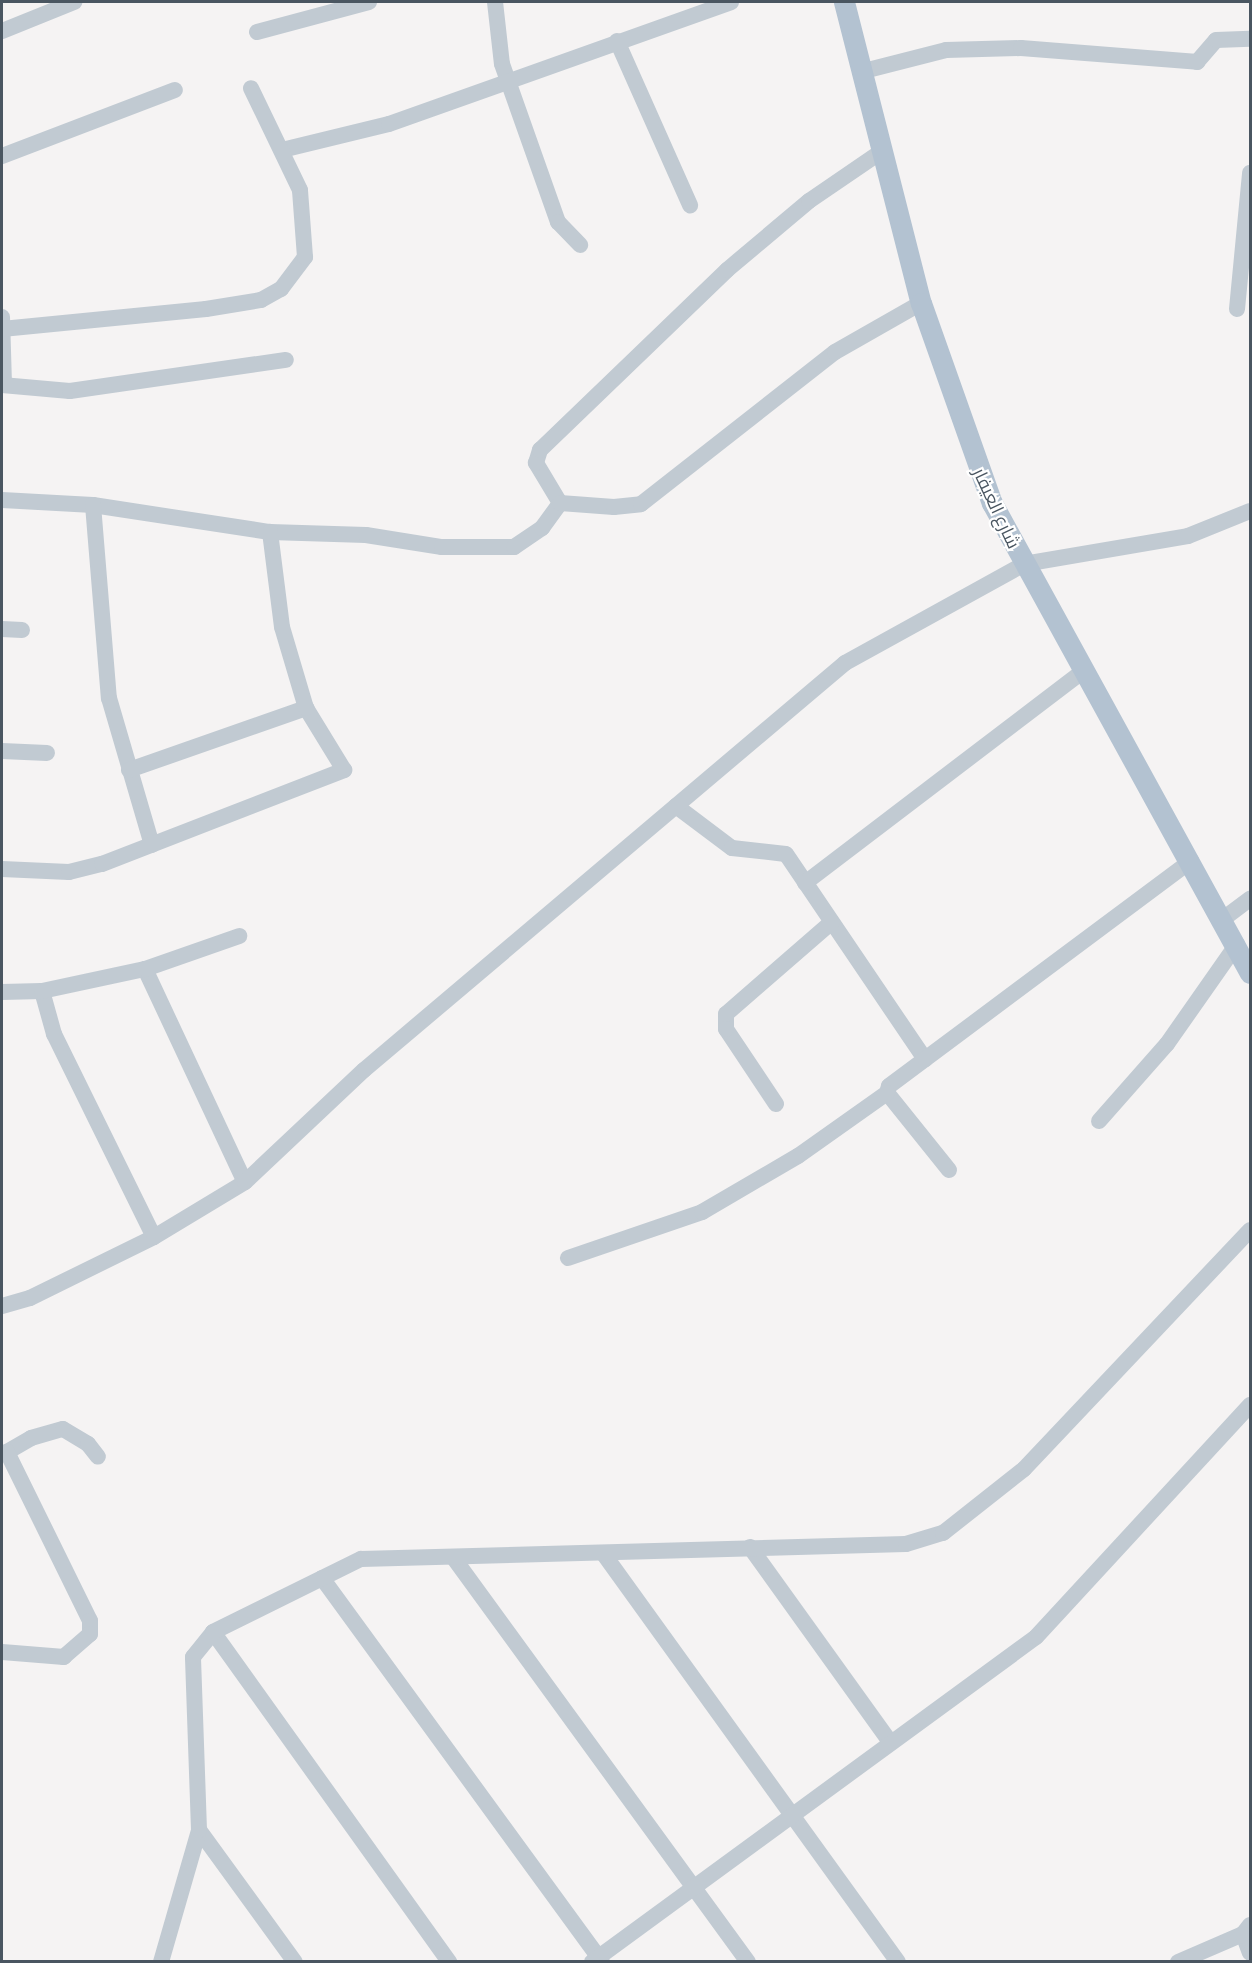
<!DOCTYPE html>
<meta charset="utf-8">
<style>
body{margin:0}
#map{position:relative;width:1252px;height:1963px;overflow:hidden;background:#f5f3f3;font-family:Manrope,Cairo,sans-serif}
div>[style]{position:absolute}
.minor>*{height:16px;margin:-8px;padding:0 8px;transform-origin:8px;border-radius:8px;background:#c1cad2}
.major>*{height:21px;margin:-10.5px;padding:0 10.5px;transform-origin:10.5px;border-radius:10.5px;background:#b3c2d1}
span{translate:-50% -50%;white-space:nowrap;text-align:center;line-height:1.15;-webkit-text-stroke:4.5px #fff;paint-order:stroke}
.street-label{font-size:18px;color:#4a5661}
.frame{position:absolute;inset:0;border:3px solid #4a5661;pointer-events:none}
</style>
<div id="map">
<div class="minor">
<i style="left:495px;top:2px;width:62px;rotate:83.6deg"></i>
<i style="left:502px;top:64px;width:168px;rotate:70.5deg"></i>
<i style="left:558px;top:222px;width:32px;rotate:46deg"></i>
<i style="left:2px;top:31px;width:78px;rotate:-21.9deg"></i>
<i style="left:257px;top:32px;width:116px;rotate:-15deg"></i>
<i style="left:617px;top:41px;width:180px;rotate:66deg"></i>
<i style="left:860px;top:72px;width:89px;rotate:-14.3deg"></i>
<i style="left:946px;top:50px;width:75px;rotate:-1.5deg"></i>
<i style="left:1021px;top:48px;width:177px;rotate:4.5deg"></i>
<i style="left:1197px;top:62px;width:29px;rotate:-49deg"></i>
<i style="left:1216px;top:40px;width:34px;rotate:-2deg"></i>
<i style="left:282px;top:150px;width:110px;rotate:-13.7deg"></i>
<i style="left:389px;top:124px;width:363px;rotate:-19.6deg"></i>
<i style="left:2px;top:156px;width:185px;rotate:-20.9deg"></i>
<i style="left:1237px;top:309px;width:137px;rotate:-84.5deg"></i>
<i style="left:2px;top:317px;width:68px;rotate:88.3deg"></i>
<i style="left:2px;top:329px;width:205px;rotate:-5.6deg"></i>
<i style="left:206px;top:309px;width:56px;rotate:-9.3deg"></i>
<i style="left:261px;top:300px;width:23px;rotate:-29deg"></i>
<i style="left:281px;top:289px;width:40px;rotate:-53deg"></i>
<i style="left:305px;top:257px;width:67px;rotate:-94.3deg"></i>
<i style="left:300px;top:190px;width:113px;rotate:-115.7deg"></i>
<i style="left:2px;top:385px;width:68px;rotate:5deg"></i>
<i style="left:70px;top:391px;width:218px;rotate:-8.2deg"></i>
<i style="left:2px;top:500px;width:91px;rotate:3.1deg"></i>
<i style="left:93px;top:505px;width:179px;rotate:8.7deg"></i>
<i style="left:270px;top:532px;width:96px;rotate:1.8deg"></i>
<i style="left:366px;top:535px;width:77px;rotate:9deg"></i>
<i style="left:442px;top:547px;width:72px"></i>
<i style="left:514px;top:547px;width:34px;rotate:-34deg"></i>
<i style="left:542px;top:528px;width:31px;rotate:-54deg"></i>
<i style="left:560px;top:503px;width:47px;rotate:-121deg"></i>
<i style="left:536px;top:463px;width:14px;rotate:-73deg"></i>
<i style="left:540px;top:450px;width:260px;rotate:-43.9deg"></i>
<i style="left:727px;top:270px;width:107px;rotate:-40.1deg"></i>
<i style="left:809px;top:201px;width:88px;rotate:-34.4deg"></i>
<i style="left:560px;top:503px;width:54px;rotate:4.2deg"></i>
<i style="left:614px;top:507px;width:27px;rotate:-6deg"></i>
<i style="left:641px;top:504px;width:246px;rotate:-38.1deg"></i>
<i style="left:835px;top:352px;width:99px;rotate:-29.7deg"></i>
<i style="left:93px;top:505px;width:194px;rotate:85.3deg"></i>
<i style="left:109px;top:698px;width:153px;rotate:73.7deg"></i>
<i style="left:2px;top:629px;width:20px;rotate:3deg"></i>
<i style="left:2px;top:751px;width:45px;rotate:2.5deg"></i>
<i style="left:129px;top:770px;width:188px;rotate:-19.3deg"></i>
<i style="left:676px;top:806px;width:70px;rotate:36.9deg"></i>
<i style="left:732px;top:848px;width:54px;rotate:6.3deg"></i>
<i style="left:786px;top:854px;width:248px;rotate:55.9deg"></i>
<i style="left:2px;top:869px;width:67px;rotate:2.6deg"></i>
<i style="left:69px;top:872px;width:34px;rotate:-14deg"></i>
<i style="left:102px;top:864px;width:260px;rotate:-21.2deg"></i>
<i style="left:344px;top:770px;width:73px;rotate:-121.5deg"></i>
<i style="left:306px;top:708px;width:84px;rotate:-106.5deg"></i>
<i style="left:282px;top:627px;width:96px;rotate:-97.2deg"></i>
<i style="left:805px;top:883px;width:348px;rotate:-37.3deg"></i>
<i style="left:1223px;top:919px;width:34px;rotate:-37deg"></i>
<i style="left:145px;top:969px;width:235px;rotate:64.9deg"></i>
<i style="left:42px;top:991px;width:45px;rotate:74.4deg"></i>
<i style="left:54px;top:1034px;width:226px;rotate:63.8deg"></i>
<i style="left:2px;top:992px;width:40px;rotate:-1.4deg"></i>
<i style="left:42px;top:991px;width:105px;rotate:-12.1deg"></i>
<i style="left:145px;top:969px;width:100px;rotate:-19.3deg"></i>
<i style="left:776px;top:1104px;width:90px;rotate:-123.7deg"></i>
<i style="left:726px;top:1029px;width:15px;rotate:-90deg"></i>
<i style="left:726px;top:1014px;width:140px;rotate:-41deg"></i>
<i style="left:1099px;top:1121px;width:103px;rotate:-48.6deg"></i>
<i style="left:1167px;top:1044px;width:122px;rotate:-55deg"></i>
<i style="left:949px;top:1170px;width:99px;rotate:-128.8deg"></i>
<i style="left:887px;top:1093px;width:7px;rotate:-74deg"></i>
<i style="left:889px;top:1086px;width:377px;rotate:-36.7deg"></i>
<i style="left:568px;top:1258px;width:142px;rotate:-18.9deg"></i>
<i style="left:702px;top:1212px;width:111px;rotate:-30.3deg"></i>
<i style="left:798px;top:1156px;width:109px;rotate:-35.3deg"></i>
<i style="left:2px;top:1306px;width:29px;rotate:-16deg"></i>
<i style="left:30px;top:1298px;width:138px;rotate:-26.2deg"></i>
<i style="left:154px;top:1237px;width:106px;rotate:-31.1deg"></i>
<i style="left:245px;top:1182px;width:163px;rotate:-43.3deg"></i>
<i style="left:364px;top:1070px;width:630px;rotate:-40.24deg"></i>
<i style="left:845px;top:663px;width:205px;rotate:-28.9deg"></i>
<i style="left:1024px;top:564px;width:166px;rotate:-9.7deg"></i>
<i style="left:1188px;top:536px;width:67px;rotate:-22deg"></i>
<i style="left:7px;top:1452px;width:28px;rotate:-30deg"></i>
<i style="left:31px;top:1438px;width:33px;rotate:-16deg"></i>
<i style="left:63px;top:1429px;width:29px;rotate:31deg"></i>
<i style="left:88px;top:1444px;width:16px;rotate:52deg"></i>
<i style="left:2px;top:1454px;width:5px;rotate:-22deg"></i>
<i style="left:7px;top:1452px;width:188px;rotate:63.8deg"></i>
<i style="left:90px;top:1621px;width:13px;rotate:90deg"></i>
<i style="left:90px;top:1634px;width:35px;rotate:139deg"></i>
<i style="left:64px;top:1657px;width:62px;rotate:-175.4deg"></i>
<i style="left:750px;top:1547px;width:241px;rotate:54.3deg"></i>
<i style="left:603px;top:1553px;width:504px;rotate:54.2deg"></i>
<i style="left:453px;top:1557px;width:501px;rotate:53.93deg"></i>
<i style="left:322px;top:1578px;width:475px;rotate:53.9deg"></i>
<i style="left:213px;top:1632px;width:406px;rotate:54.4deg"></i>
<i style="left:199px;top:1830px;width:163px;rotate:54deg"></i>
<i style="left:1250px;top:1925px;width:11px;rotate:128deg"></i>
<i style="left:1243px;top:1934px;width:20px;rotate:70deg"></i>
<i style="left:161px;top:1962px;width:137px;rotate:-73.9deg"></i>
<i style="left:199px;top:1830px;width:173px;rotate:-92deg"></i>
<i style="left:193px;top:1657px;width:32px;rotate:-51deg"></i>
<i style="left:213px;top:1632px;width:165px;rotate:-26.3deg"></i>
<i style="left:361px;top:1559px;width:545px;rotate:-1.58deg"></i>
<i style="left:906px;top:1544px;width:39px;rotate:-17deg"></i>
<i style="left:943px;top:1533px;width:103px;rotate:-38.3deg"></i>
<i style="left:1024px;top:1469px;width:329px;rotate:-46.6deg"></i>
<i style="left:592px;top:1962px;width:550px;rotate:-36.2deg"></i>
<i style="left:1036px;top:1637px;width:316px;rotate:-47.3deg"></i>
<i style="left:1178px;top:1962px;width:71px;rotate:-23.3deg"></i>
</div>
<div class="major">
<i style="left:844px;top:2px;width:311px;rotate:75.7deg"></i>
<i style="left:921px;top:303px;width:212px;rotate:70.5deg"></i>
<i style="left:992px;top:503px;width:536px;rotate:61.24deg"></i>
</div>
<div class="street-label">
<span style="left:997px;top:508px;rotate:65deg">شارع العيفار</span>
</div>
<div class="frame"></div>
</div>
